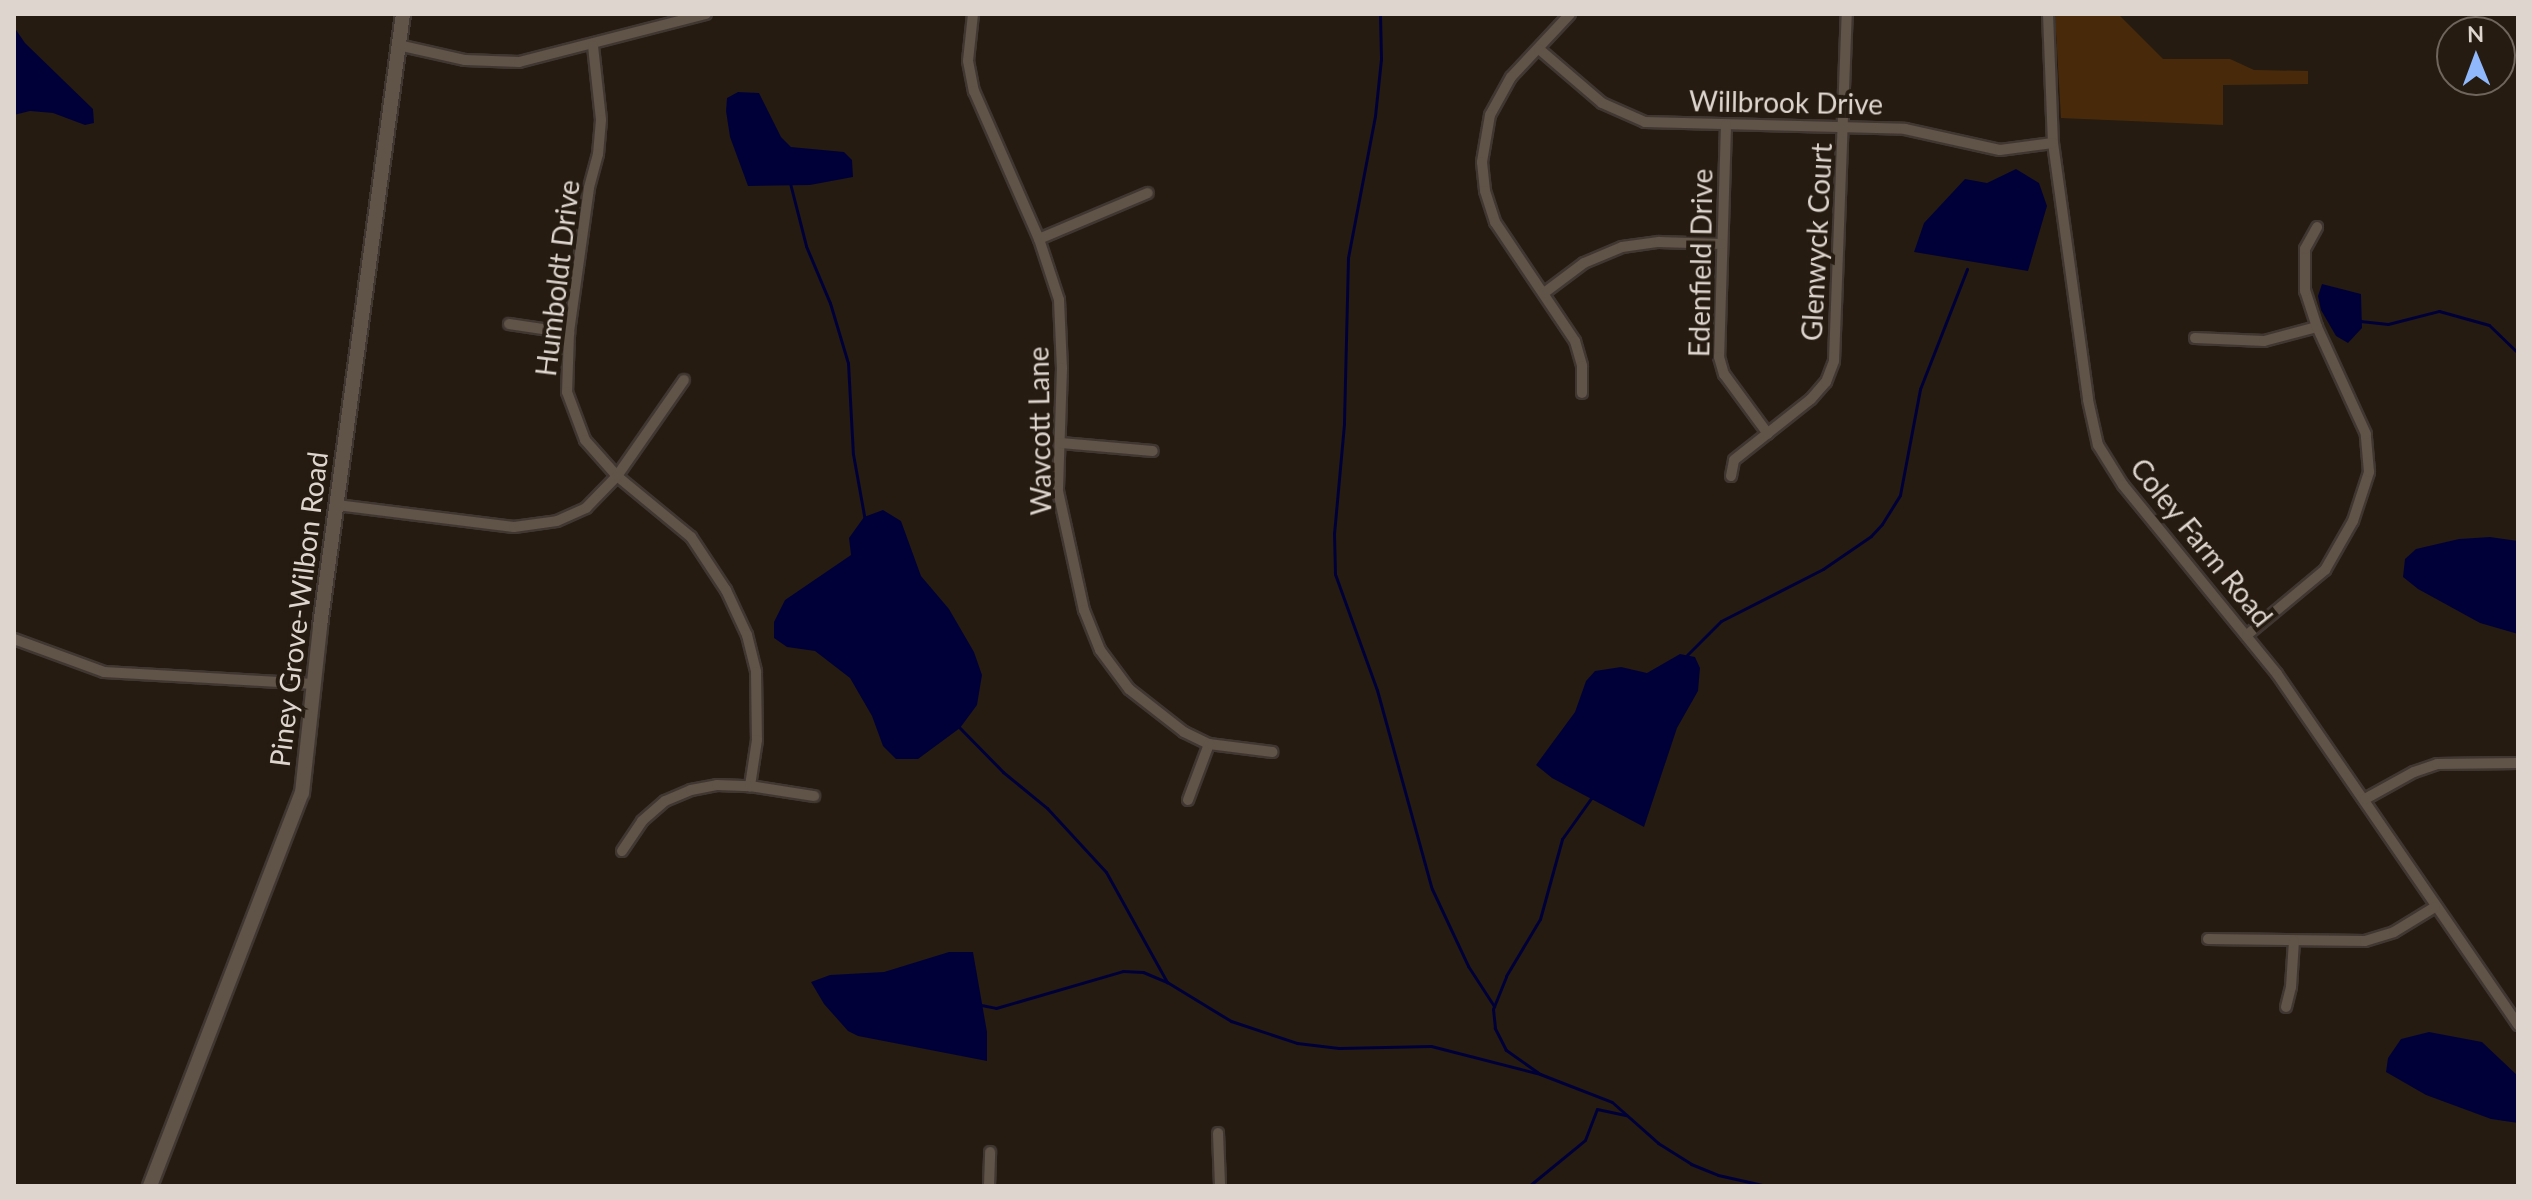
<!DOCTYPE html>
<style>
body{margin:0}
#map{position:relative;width:2532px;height:1200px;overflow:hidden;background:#261b11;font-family:Lato,sans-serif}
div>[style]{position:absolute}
.green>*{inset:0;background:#482a0b}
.water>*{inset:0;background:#000038}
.stream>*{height:3px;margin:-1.5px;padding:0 1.5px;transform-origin:1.5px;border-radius:1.5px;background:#000038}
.roads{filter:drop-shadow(2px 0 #403732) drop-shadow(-2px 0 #403732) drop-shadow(0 2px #403732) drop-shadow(0 -2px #403732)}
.minor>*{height:10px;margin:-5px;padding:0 5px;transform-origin:5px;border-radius:5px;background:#605347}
.tertiary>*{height:14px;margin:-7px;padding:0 7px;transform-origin:7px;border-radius:7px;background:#605347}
span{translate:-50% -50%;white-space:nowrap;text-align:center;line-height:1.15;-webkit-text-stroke:8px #261b11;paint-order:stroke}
.street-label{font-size:28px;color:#ddd5ce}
.frame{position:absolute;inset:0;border:16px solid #ddd5ce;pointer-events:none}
.north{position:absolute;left:2436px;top:16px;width:80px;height:80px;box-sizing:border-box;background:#261b11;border:2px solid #6f655d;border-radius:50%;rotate:359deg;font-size:22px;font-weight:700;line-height:32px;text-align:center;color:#ddd5ce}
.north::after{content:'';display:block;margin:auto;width:28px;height:36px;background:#8fb8fd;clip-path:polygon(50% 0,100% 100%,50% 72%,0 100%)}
</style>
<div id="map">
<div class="green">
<i style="clip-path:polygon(2055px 14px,2118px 14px,2163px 59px,2230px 59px,2254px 70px,2308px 71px,2308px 84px,2223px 85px,2223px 125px,2061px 118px)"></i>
</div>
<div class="water">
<i style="clip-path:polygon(14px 27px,25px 43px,93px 109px,94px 123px,85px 125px,53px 113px,30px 111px,14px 115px)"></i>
<i style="clip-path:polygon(738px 92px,759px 93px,781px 137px,791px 147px,844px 152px,852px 160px,853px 177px,810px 185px,748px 186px,730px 137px,726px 111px,727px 98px)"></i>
<i style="clip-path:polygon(2016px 169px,2039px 183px,2047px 206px,2028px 271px,1914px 252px,1924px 223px,1965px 179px,1987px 183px)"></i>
<i style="clip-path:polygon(2322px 284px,2361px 294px,2362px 328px,2348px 343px,2336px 336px,2321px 310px,2318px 296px)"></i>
<i style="clip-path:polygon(883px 510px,901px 521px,921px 576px,949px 609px,974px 652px,982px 675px,977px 705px,960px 728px,918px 759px,896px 759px,883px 746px,872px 716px,850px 678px,815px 651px,787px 647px,774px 638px,774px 622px,785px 600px,851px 555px,849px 538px,864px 517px)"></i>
<i style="clip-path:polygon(2490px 537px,2518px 541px,2518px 634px,2480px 623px,2418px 589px,2403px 577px,2405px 559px,2416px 549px,2459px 539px)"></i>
<i style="clip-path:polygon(1680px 654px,1695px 657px,1700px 668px,1698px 691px,1677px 728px,1644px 827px,1552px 778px,1536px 765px,1575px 712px,1586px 681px,1595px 671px,1621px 667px,1647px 673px)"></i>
<i style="clip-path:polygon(949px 952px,973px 952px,987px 1032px,987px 1061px,858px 1036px,848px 1031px,824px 1004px,811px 982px,830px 975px,884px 972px)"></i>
<i style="clip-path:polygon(2429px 1032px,2482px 1042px,2518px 1076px,2518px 1123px,2491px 1119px,2426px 1095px,2386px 1072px,2388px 1058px,2401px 1039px)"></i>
</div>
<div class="stream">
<i style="left:1380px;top:14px;width:45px;rotate:88.7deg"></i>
<i style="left:1381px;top:59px;width:57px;rotate:96deg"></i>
<i style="left:1375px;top:116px;width:145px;rotate:100.8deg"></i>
<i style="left:1348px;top:258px;width:166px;rotate:91.4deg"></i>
<i style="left:1344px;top:424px;width:109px;rotate:95.2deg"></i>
<i style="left:1334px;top:533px;width:41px;rotate:88.6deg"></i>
<i style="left:1335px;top:574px;width:123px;rotate:70.1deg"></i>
<i style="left:1377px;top:690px;width:206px;rotate:74.6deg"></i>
<i style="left:1432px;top:889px;width:85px;rotate:64.9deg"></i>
<i style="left:1468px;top:966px;width:48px;rotate:57deg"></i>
<i style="left:790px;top:183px;width:65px;rotate:75.7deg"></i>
<i style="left:806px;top:246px;width:62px;rotate:67.2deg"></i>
<i style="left:830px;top:303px;width:63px;rotate:73.3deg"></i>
<i style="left:848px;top:363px;width:91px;rotate:86.9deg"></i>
<i style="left:853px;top:454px;width:68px;rotate:79.8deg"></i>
<i style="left:2360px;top:321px;width:28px;rotate:6deg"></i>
<i style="left:2388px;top:324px;width:53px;rotate:-14.3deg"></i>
<i style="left:2439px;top:311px;width:52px;rotate:15.6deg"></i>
<i style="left:2489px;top:325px;width:40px;rotate:44deg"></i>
<i style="left:1687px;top:655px;width:48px;rotate:-45deg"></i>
<i style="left:1721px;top:621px;width:114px;rotate:-27deg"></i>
<i style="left:1823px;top:569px;width:58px;rotate:-34.5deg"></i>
<i style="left:1871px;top:536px;width:16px;rotate:-47deg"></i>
<i style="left:1882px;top:524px;width:34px;rotate:-58deg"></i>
<i style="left:1900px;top:495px;width:108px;rotate:-79.3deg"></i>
<i style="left:1920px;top:389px;width:129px;rotate:-68.6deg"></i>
<i style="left:959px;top:727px;width:63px;rotate:45.6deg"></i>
<i style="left:1003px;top:772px;width:57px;rotate:39.3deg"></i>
<i style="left:1047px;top:808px;width:87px;rotate:47.3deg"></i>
<i style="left:1106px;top:872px;width:126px;rotate:61deg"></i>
<i style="left:981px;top:1005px;width:15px;rotate:11deg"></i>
<i style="left:996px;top:1008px;width:132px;rotate:-16.2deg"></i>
<i style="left:1123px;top:971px;width:20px;rotate:3deg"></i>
<i style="left:1143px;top:972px;width:26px;rotate:23deg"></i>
<i style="left:1167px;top:982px;width:75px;rotate:31.4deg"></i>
<i style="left:1231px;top:1021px;width:70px;rotate:18.4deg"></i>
<i style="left:1297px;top:1043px;width:42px;rotate:6.8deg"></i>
<i style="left:1339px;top:1048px;width:92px;rotate:-1.2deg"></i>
<i style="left:1431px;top:1046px;width:113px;rotate:14.4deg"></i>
<i style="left:1540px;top:1074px;width:77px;rotate:21.3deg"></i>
<i style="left:1612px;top:1102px;width:62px;rotate:41.7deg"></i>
<i style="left:1658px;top:1143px;width:39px;rotate:32deg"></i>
<i style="left:1691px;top:1164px;width:29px;rotate:22deg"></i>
<i style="left:1718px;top:1175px;width:50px;rotate:12.7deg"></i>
<i style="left:1540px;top:1074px;width:42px;rotate:-144.8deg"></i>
<i style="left:1506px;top:1050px;width:25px;rotate:-117deg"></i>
<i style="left:1495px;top:1028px;width:19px;rotate:-96deg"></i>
<i style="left:1493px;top:1009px;width:35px;rotate:-68deg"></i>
<i style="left:1506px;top:976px;width:66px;rotate:-59.2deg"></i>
<i style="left:1540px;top:919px;width:83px;rotate:-74.6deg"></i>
<i style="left:1562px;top:839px;width:52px;rotate:-54.5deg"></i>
<i style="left:1529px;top:1186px;width:72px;rotate:-39.4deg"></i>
<i style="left:1585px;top:1140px;width:33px;rotate:-69deg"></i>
<i style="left:1597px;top:1109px;width:30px;rotate:12deg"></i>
</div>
<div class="roads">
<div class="minor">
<i style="left:973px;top:14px;width:47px;rotate:96.1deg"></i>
<i style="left:968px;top:61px;width:31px;rotate:79deg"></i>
<i style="left:974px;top:91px;width:162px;rotate:66.3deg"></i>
<i style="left:1039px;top:239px;width:64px;rotate:71.8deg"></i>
<i style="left:1059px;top:300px;width:68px;rotate:87.5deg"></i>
<i style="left:1062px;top:368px;width:123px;rotate:91.9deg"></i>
<i style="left:1058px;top:491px;width:122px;rotate:77.7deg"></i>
<i style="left:1084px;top:610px;width:43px;rotate:68.2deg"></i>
<i style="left:1100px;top:650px;width:49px;rotate:53.4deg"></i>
<i style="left:1129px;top:689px;width:70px;rotate:38deg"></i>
<i style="left:1184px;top:732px;width:28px;rotate:26deg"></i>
<i style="left:1209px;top:744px;width:64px;rotate:7.2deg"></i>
<i style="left:1570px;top:14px;width:86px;rotate:133.1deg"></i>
<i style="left:1511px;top:77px;width:43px;rotate:118.9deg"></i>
<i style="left:1490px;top:115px;width:48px;rotate:99.7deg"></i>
<i style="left:1482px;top:162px;width:29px;rotate:84deg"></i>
<i style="left:1485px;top:191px;width:33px;rotate:72deg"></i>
<i style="left:1495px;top:222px;width:143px;rotate:56.1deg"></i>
<i style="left:1575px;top:341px;width:26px;rotate:74deg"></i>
<i style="left:1582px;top:366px;width:27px;rotate:90deg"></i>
<i style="left:2048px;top:14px;width:129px;rotate:87.8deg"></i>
<i style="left:2053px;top:143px;width:259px;rotate:82.2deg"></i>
<i style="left:2088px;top:400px;width:46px;rotate:77.5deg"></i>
<i style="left:2098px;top:445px;width:47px;rotate:58deg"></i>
<i style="left:2123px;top:485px;width:244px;rotate:50.8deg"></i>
<i style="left:2277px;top:674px;width:426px;rotate:55.5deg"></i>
<i style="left:398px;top:45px;width:69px;rotate:12.6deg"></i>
<i style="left:465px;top:60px;width:54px;rotate:2.1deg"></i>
<i style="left:519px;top:62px;width:193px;rotate:-14.4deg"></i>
<i style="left:593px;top:46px;width:74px;rotate:83.8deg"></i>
<i style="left:601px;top:120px;width:34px;rotate:95deg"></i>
<i style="left:598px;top:154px;width:35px;rotate:105deg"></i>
<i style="left:589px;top:188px;width:146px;rotate:97.9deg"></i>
<i style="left:569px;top:333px;width:59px;rotate:91.9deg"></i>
<i style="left:567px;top:392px;width:51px;rotate:69.4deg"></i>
<i style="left:585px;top:440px;width:48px;rotate:48.4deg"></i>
<i style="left:617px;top:476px;width:96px;rotate:39.5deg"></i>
<i style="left:691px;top:537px;width:64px;rotate:56.6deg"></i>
<i style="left:726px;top:590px;width:50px;rotate:65deg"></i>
<i style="left:747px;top:635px;width:38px;rotate:76deg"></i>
<i style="left:756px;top:672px;width:68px;rotate:89.2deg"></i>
<i style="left:757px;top:740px;width:47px;rotate:98.7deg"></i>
<i style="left:1539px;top:49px;width:83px;rotate:40.6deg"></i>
<i style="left:1602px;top:103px;width:47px;rotate:23.8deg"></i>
<i style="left:1645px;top:122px;width:260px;rotate:1.5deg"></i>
<i style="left:1905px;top:129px;width:97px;rotate:12.5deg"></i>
<i style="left:2000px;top:150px;width:53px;rotate:-7.5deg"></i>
<i style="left:1726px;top:125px;width:232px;rotate:91.7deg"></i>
<i style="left:1719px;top:357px;width:18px;rotate:74deg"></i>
<i style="left:1724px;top:374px;width:74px;rotate:53.7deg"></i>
<i style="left:1039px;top:239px;width:118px;rotate:-22.9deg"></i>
<i style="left:1544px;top:293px;width:50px;rotate:-36.9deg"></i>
<i style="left:1584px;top:263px;width:41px;rotate:-22.8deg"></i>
<i style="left:1622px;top:247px;width:37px;rotate:-8deg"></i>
<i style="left:1659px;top:242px;width:63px;rotate:1.8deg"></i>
<i style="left:509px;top:324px;width:61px;rotate:8.5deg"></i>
<i style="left:2195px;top:338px;width:69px;rotate:2.5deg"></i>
<i style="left:2264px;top:341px;width:55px;rotate:-14.8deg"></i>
<i style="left:1061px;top:443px;width:92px;rotate:5deg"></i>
<i style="left:1731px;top:476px;width:16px;rotate:-79deg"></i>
<i style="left:1734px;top:460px;width:98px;rotate:-38.4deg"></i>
<i style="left:1811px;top:399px;width:23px;rotate:-49deg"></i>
<i style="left:1826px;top:382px;width:22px;rotate:-69deg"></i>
<i style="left:1834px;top:361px;width:347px;rotate:-87.9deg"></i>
<i style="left:337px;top:505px;width:178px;rotate:7.1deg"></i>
<i style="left:514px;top:527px;width:43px;rotate:-7.9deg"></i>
<i style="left:557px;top:521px;width:32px;rotate:-24deg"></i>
<i style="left:586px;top:508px;width:45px;rotate:-45.9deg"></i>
<i style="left:617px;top:476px;width:117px;rotate:-55.1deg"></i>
<i style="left:2247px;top:635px;width:102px;rotate:-39.8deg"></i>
<i style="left:2325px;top:570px;width:56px;rotate:-60.3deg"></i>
<i style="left:2353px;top:521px;width:52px;rotate:-71.9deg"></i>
<i style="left:2369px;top:472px;width:38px;rotate:-95deg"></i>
<i style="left:2366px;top:434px;width:118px;rotate:-114.6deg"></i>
<i style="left:2317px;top:327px;width:38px;rotate:-108deg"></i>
<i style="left:2305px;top:291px;width:42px;rotate:-90deg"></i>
<i style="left:2305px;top:249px;width:25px;rotate:-61deg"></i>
<i style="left:14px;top:639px;width:96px;rotate:20.1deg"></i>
<i style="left:104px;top:672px;width:210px;rotate:3.3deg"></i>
<i style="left:2365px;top:799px;width:56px;rotate:-28.9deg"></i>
<i style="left:2414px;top:772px;width:24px;rotate:-19deg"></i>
<i style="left:2437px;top:764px;width:81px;rotate:-0.7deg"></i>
<i style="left:1188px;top:800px;width:60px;rotate:-69.4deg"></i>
<i style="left:622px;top:851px;width:36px;rotate:-56deg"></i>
<i style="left:642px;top:821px;width:30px;rotate:-41deg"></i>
<i style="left:665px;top:801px;width:28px;rotate:-23deg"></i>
<i style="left:691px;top:790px;width:26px;rotate:-11deg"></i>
<i style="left:717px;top:785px;width:33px;rotate:2deg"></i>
<i style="left:750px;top:786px;width:65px;rotate:8.9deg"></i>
<i style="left:2208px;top:939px;width:157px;rotate:0.7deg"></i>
<i style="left:2365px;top:941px;width:30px;rotate:-17deg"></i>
<i style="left:2394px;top:932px;width:48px;rotate:-31.4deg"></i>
<i style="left:2286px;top:1007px;width:21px;rotate:-76deg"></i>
<i style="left:2291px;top:987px;width:46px;rotate:-86.3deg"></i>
<i style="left:1218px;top:1133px;width:53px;rotate:87.8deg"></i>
<i style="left:989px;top:1186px;width:34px;rotate:-88deg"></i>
</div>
<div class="tertiary">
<i style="left:150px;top:1186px;width:421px;rotate:-68.9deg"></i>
<i style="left:302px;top:793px;width:168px;rotate:-83.8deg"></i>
<i style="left:320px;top:626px;width:618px;rotate:-82.28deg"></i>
</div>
</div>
<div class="street-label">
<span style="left:1786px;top:102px;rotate:1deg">Willbrook Drive</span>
<span style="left:1816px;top:242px;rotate:-87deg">Glenwyck Court</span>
<span style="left:1700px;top:263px;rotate:-89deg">Edenfield Drive</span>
<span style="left:557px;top:278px;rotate:-83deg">Humboldt Drive</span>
<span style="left:1039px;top:431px;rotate:-91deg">Wavcott Lane</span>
<span style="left:2202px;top:542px;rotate:51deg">Coley Farm Road</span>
<span style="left:298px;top:609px;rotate:-83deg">Piney Grove-Wilbon Road</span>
</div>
<div class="frame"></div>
<div class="north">N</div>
</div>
